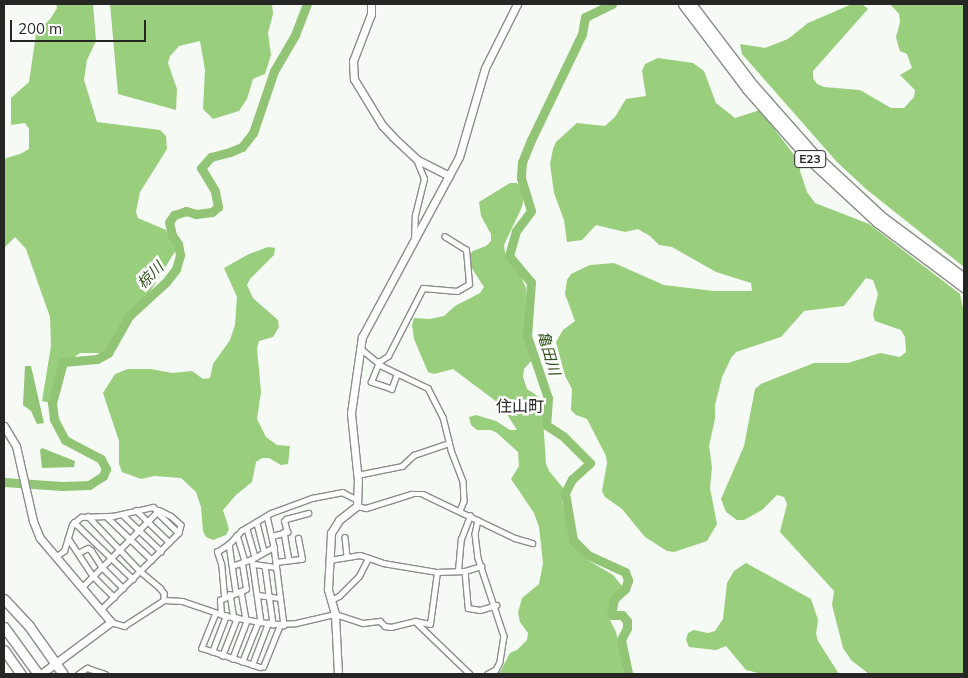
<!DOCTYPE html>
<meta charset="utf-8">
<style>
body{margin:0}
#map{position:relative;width:968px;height:678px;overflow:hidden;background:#f6faf4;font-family:Mulish,"Noto Sans JP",sans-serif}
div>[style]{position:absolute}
.forest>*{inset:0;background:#99ce7d}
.water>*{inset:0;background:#91c575}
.river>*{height:9px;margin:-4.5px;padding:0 4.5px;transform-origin:4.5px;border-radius:4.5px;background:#91c575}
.roads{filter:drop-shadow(1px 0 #8a8e88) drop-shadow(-1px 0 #8a8e88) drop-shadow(0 1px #8a8e88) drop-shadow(0 -1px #8a8e88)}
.street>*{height:4.5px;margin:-2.25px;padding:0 2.25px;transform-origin:2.25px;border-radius:2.25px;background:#fff}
.secondary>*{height:7px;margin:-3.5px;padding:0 3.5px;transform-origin:3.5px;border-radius:3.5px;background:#fff}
.highway>*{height:9px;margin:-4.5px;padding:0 4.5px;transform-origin:4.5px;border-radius:4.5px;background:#fff}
span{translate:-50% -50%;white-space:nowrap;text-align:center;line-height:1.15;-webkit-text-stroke:5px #fff;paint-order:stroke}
.shield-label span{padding:1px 4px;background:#fff;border:1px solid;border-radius:4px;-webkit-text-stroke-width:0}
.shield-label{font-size:12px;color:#262725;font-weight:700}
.water-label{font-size:15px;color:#2f511a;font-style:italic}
.quarter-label{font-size:16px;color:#262725}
.frame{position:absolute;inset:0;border:5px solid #262725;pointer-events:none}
.scale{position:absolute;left:10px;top:20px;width:136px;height:22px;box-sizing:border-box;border:2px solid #262725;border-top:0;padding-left:6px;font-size:15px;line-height:18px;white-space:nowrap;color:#262725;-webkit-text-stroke:4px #fff;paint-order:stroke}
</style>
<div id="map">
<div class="forest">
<i style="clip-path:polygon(56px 4px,93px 4px,96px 41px,87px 60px,84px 80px,97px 122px,160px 130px,166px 136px,167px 149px,140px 192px,136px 212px,138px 218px,166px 230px,176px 250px,150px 292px,123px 327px,113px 347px,101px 353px,80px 353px,69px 361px,55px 386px,51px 403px,42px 401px,51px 346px,50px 317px,26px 249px,15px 237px,4px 248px,4px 162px,6px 158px,20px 154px,29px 149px,29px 129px,25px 123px,11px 125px,11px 98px,29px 82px,36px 34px,51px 18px,57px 8px)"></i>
<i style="clip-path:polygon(110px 4px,272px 4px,273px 14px,268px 33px,271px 55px,265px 74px,253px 79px,247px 99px,239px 111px,213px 119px,203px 109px,205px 70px,200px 41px,179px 46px,170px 56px,168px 63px,177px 89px,176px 110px,118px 94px)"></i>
<i style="clip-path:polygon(852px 4px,862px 4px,868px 9px,813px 71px,813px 78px,817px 84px,824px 87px,860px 90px,891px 108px,904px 108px,914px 97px,915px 90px,900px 75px,912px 68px,907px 54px,900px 51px,898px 45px,896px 37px,900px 22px,899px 14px,890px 4px,964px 4px,964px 267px,866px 189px,837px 162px,742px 54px,740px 44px,765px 48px,788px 39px,808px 23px)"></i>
<i style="clip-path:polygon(658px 58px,693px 63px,704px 71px,716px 103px,735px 118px,760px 110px,801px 164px,800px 171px,807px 192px,815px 203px,869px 224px,960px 294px,964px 313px,964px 674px,869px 674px,851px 660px,843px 648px,832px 605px,834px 591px,780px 532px,787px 504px,784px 497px,777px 495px,762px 510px,744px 520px,737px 520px,726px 512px,721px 499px,744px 446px,755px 389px,761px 384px,814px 363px,848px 363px,880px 353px,900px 357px,906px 352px,905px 337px,901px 330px,875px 321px,873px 314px,878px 294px,873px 280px,866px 278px,844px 306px,804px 311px,781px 337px,736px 352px,731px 358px,722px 377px,715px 405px,715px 419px,709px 446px,712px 467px,710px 488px,717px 524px,707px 541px,674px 552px,667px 551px,645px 537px,622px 509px,605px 497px,602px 491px,607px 463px,606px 456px,587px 419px,576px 415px,571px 410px,572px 389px,565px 376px,556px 342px,563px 330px,575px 321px,565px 294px,567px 280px,571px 274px,590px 265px,614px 263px,664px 285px,714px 291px,752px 291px,751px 283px,716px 272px,672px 247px,659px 245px,650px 236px,638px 229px,625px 232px,596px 225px,582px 240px,567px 242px,564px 220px,554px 193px,550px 164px,553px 149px,556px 142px,577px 123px,605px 126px,615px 117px,626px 99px,646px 96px,642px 71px,645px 64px)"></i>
<i style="clip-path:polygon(510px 183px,517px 183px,525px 192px,522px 207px,504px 245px,506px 259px,521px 276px,526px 288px,525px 338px,533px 359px,524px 369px,523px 377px,527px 389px,539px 397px,542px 403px,546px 464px,549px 471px,564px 489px,562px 503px,572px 537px,586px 559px,613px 575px,622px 586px,622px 593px,609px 618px,616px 632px,624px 674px,499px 674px,510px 653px,517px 650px,527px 640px,528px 633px,520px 622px,518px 613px,522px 598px,539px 584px,543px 563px,539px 527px,534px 513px,511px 479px,519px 466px,518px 452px,497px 433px,491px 430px,477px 430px,471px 425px,469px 417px,476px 415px,496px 421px,510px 430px,517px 430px,501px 405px,453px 369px,434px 374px,428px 372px,414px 339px,412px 325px,414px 318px,430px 319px,444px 316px,455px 306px,480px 293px,484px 287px,469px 264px,468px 257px,473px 251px,486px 246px,491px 241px,491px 234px,481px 216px,479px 202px)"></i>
<i style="clip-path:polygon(268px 247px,275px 248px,274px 255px,250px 279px,247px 285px,253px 298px,278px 320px,279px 327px,273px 337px,259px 341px,257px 348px,261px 392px,257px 419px,266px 437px,277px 445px,290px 446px,288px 464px,281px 465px,269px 458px,262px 458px,256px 462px,252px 482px,236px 495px,223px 510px,229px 529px,226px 535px,213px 540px,206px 537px,203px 531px,201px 507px,196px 492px,181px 478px,154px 476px,141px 479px,122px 472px,119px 464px,119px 441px,103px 393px,115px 374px,128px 369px,151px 369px,172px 373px,192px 371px,203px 379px,210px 378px,213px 364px,230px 340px,235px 325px,237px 297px,224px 268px,249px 254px)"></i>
<i style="clip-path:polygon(746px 563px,811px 599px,818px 620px,816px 634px,818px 641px,839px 674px,762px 674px,746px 670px,726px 646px,716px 650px,689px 647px,686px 640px,688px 633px,694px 630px,708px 633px,715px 631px,723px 619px,727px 583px,734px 571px)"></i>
</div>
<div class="water">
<i style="clip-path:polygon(25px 366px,31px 366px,44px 423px,37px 424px,31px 411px,23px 405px)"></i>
<i style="clip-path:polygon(42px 448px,75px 461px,74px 467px,42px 468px,40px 450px)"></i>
</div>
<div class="river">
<i style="left:612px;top:4px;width:30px;rotate:154deg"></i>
<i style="left:585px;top:17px;width:17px;rotate:100deg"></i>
<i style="left:582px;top:34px;width:118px;rotate:115.7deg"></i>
<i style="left:531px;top:140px;width:24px;rotate:112deg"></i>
<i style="left:522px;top:162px;width:16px;rotate:94deg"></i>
<i style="left:521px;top:178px;width:34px;rotate:73deg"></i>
<i style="left:531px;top:211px;width:25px;rotate:127deg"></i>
<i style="left:516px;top:231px;width:26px;rotate:106deg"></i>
<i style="left:509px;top:256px;width:34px;rotate:50deg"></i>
<i style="left:531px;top:282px;width:54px;rotate:94.2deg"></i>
<i style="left:527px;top:336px;width:65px;rotate:71.3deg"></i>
<i style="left:548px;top:398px;width:27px;rotate:94deg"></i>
<i style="left:546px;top:425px;width:20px;rotate:33deg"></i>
<i style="left:563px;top:436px;width:38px;rotate:45deg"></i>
<i style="left:590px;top:463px;width:24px;rotate:138deg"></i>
<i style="left:572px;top:479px;width:16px;rotate:117deg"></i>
<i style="left:565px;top:493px;width:48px;rotate:80.3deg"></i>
<i style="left:573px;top:540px;width:21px;rotate:45deg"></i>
<i style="left:588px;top:555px;width:41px;rotate:24.7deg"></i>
<i style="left:625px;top:572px;width:9px;rotate:69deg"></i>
<i style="left:628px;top:580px;width:9px;rotate:108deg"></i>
<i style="left:625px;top:589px;width:15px;rotate:138deg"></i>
<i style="left:614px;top:599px;width:16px;rotate:101deg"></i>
<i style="left:611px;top:615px;width:11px"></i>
<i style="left:622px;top:615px;width:8px;rotate:50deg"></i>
<i style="left:627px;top:621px;width:7px;rotate:90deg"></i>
<i style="left:627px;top:628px;width:13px;rotate:117deg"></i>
<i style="left:621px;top:640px;width:35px;rotate:78deg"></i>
<i style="left:4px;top:482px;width:58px;rotate:3.9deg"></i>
<i style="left:62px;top:486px;width:27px;rotate:-2deg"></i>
<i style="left:89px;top:485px;width:17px;rotate:-33deg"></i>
<i style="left:103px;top:476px;width:8px;rotate:-67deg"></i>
<i style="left:106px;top:469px;width:11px;rotate:-117deg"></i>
<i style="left:101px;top:459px;width:41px;rotate:-152.2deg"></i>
<i style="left:65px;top:440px;width:24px;rotate:-118deg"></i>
<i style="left:54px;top:419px;width:16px;rotate:-97deg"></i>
<i style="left:52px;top:403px;width:42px;rotate:-75deg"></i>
<i style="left:63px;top:362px;width:34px;rotate:-5deg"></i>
<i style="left:97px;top:359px;width:13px;rotate:-29deg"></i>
<i style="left:108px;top:353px;width:43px;rotate:-60.4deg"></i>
<i style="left:129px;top:316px;width:50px;rotate:-42.6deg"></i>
<i style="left:166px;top:282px;width:16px;rotate:-52deg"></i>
<i style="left:176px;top:269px;width:15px;rotate:-74deg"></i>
<i style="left:180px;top:255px;width:11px;rotate:-100deg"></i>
<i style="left:178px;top:244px;width:11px;rotate:-124deg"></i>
<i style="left:172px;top:235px;width:13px;rotate:-103deg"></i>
<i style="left:169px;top:222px;width:9px;rotate:-54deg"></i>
<i style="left:174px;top:215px;width:13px;rotate:-18deg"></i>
<i style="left:186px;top:211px;width:10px;rotate:17deg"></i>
<i style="left:196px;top:214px;width:16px;rotate:-7deg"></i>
<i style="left:212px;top:212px;width:8px;rotate:-40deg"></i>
<i style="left:218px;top:207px;width:16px;rotate:-101deg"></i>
<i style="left:215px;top:191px;width:27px;rotate:-121deg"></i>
<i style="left:201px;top:168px;width:15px;rotate:-48deg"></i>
<i style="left:211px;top:157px;width:20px;rotate:-15deg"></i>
<i style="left:230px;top:152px;width:13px;rotate:-23deg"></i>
<i style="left:242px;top:147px;width:18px;rotate:-52deg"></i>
<i style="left:253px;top:133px;width:65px;rotate:-71.3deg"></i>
<i style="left:274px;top:71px;width:42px;rotate:-59.7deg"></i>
<i style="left:295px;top:35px;width:33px;rotate:-69deg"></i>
</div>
<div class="roads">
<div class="street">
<i style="left:414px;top:241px;width:26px;rotate:-88deg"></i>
<i style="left:415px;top:215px;width:37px;rotate:-76deg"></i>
<i style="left:424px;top:179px;width:22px;rotate:-112deg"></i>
<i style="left:360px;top:348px;width:28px;rotate:39deg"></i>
<i style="left:382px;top:366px;width:51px;rotate:25.6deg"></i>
<i style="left:428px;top:388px;width:33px;rotate:63deg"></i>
<i style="left:443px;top:417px;width:34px;rotate:76deg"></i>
<i style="left:451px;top:450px;width:33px;rotate:69deg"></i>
<i style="left:463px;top:481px;width:20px;rotate:87deg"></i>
<i style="left:464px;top:501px;width:11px;rotate:112deg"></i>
<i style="left:397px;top:375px;width:15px;rotate:110deg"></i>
<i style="left:392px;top:389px;width:22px;rotate:-162deg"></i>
<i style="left:371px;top:382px;width:22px;rotate:-68deg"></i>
<i style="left:379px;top:362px;width:11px;rotate:-34deg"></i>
<i style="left:388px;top:356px;width:76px;rotate:-62.8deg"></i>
<i style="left:423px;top:288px;width:34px;rotate:5deg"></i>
<i style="left:457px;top:291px;width:14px;rotate:-30deg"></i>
<i style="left:469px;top:284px;width:34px;rotate:-95deg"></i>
<i style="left:466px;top:250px;width:25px;rotate:-148deg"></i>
<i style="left:357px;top:475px;width:46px;rotate:-11.3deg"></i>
<i style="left:402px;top:466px;width:16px;rotate:-43deg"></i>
<i style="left:414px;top:455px;width:37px;rotate:-19deg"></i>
<i style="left:357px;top:506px;width:9px;rotate:13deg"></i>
<i style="left:366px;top:508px;width:47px;rotate:-17.3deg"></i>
<i style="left:411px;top:494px;width:12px"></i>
<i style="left:423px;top:494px;width:102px;rotate:25.6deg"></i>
<i style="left:515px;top:538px;width:18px;rotate:16deg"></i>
<i style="left:136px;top:510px;width:46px;rotate:44.1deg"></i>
<i style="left:159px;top:510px;width:13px;rotate:27deg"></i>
<i style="left:171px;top:516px;width:13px;rotate:42deg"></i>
<i style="left:181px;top:525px;width:8px;rotate:104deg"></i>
<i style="left:122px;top:514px;width:54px;rotate:43.5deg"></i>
<i style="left:88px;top:516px;width:76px;rotate:46.6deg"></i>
<i style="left:140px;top:571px;width:26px;rotate:40deg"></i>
<i style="left:160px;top:588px;width:6px;rotate:51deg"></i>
<i style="left:164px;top:593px;width:7px;rotate:90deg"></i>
<i style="left:164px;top:600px;width:18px;rotate:3deg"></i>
<i style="left:182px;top:601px;width:46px;rotate:18.8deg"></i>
<i style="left:226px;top:616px;width:48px;rotate:9.7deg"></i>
<i style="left:273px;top:624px;width:23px;rotate:-2deg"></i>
<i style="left:296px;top:623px;width:40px;rotate:-13deg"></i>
<i style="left:335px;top:614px;width:29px;rotate:18deg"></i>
<i style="left:363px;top:623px;width:17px;rotate:-7deg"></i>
<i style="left:380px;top:621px;width:7px;rotate:45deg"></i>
<i style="left:385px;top:626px;width:6px;rotate:9deg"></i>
<i style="left:391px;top:627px;width:25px;rotate:-14deg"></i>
<i style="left:415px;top:621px;width:76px;rotate:43.9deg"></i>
<i style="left:267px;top:516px;width:32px;rotate:77deg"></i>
<i style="left:274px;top:547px;width:79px;rotate:82.7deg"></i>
<i style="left:107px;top:517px;width:62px;rotate:43.7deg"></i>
<i style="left:478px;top:520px;width:14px;rotate:102deg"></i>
<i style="left:475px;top:534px;width:24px;rotate:83deg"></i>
<i style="left:478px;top:558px;width:82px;rotate:71.6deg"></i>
<i style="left:504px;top:636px;width:26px;rotate:99deg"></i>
<i style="left:500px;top:662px;width:9px;rotate:117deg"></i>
<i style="left:496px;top:670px;width:9px;rotate:153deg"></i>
<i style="left:74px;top:522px;width:82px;rotate:44deg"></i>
<i style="left:257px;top:523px;width:29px;rotate:76deg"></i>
<i style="left:247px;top:529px;width:29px;rotate:74deg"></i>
<i style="left:284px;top:532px;width:28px;rotate:80deg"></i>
<i style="left:237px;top:535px;width:27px;rotate:73deg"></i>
<i style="left:272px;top:536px;width:16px;rotate:-15deg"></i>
<i style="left:287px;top:532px;width:11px;rotate:-105deg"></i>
<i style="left:284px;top:521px;width:3px;rotate:-45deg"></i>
<i style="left:286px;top:519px;width:23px;rotate:-15deg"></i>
<i style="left:345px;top:537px;width:19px;rotate:84deg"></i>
<i style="left:68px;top:538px;width:45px;rotate:56.7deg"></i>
<i style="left:93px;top:576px;width:30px;rotate:45deg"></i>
<i style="left:229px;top:544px;width:49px;rotate:81.7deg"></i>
<i style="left:78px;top:553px;width:11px;rotate:-27deg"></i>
<i style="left:88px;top:548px;width:4px;rotate:34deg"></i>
<i style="left:91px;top:550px;width:20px;rotate:57deg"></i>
<i style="left:102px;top:567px;width:30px;rotate:45deg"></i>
<i style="left:55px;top:557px;width:11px;rotate:-34deg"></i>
<i style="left:64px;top:551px;width:27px;rotate:-73deg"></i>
<i style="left:72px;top:525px;width:12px;rotate:-42deg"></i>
<i style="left:81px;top:517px;width:32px;rotate:-2deg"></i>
<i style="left:113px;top:516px;width:41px;rotate:-12.7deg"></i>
<i style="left:153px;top:507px;width:6px;rotate:39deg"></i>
<i style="left:252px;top:559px;width:64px;rotate:81.9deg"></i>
<i style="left:329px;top:560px;width:31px;rotate:-9deg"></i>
<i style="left:360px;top:555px;width:24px;rotate:19deg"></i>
<i style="left:383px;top:563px;width:55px;rotate:9.5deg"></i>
<i style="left:437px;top:572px;width:28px;rotate:-2deg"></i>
<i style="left:465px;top:571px;width:17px;rotate:-17deg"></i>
<i style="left:276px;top:562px;width:26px;rotate:-7deg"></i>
<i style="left:302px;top:559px;width:21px;rotate:-101deg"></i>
<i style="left:254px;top:564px;width:22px;rotate:8deg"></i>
<i style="left:232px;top:566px;width:21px;rotate:-19deg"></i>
<i style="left:252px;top:559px;width:25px;rotate:-29deg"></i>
<i style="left:265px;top:566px;width:59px;rotate:82.1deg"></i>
<i style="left:458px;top:571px;width:32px;rotate:-85deg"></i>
<i style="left:461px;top:539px;width:25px;rotate:-69deg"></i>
<i style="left:465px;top:571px;width:37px;rotate:85deg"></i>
<i style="left:468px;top:608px;width:12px;rotate:9deg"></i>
<i style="left:480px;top:610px;width:17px;rotate:-17deg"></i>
<i style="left:82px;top:587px;width:106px;rotate:-45deg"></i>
<i style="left:157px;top:512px;width:30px;rotate:44deg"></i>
<i style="left:179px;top:533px;width:110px;rotate:135.4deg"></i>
<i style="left:241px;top:591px;width:29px;rotate:80deg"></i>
<i style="left:230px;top:594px;width:24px;rotate:81deg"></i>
<i style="left:258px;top:595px;width:22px;rotate:8deg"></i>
<i style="left:224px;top:596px;width:32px;rotate:-95deg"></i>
<i style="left:221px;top:564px;width:13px;rotate:-108deg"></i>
<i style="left:217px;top:552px;width:14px;rotate:-34deg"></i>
<i style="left:229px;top:544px;width:18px;rotate:-47deg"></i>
<i style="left:241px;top:531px;width:35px;rotate:-31deg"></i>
<i style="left:271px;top:513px;width:44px;rotate:-20.1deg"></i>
<i style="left:312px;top:498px;width:31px;rotate:-11deg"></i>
<i style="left:342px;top:492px;width:18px;rotate:27deg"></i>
<i style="left:331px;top:600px;width:9px;rotate:-27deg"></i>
<i style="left:339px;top:596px;width:28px;rotate:-45deg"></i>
<i style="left:359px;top:576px;width:20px;rotate:-63deg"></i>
<i style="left:216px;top:613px;width:38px;rotate:112deg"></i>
<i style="left:202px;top:648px;width:61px;rotate:18.1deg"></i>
<i style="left:260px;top:667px;width:3px"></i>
<i style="left:263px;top:667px;width:45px;rotate:-68deg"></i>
<i style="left:221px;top:615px;width:15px;rotate:-94deg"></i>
<i style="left:220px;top:600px;width:28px;rotate:-23deg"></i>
<i style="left:246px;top:589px;width:26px;rotate:-99deg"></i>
<i style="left:415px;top:621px;width:15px;rotate:11deg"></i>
<i style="left:430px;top:624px;width:52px;rotate:-82.3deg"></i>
<i style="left:111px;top:622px;width:14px;rotate:17deg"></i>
<i style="left:124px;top:626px;width:48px;rotate:-33deg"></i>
<i style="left:212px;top:652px;width:39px;rotate:-69deg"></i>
<i style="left:222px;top:656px;width:41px;rotate:-68.5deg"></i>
<i style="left:232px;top:659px;width:42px;rotate:-69deg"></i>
<i style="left:242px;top:662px;width:43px;rotate:-68.2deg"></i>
<i style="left:252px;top:665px;width:45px;rotate:-69.1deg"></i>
<i style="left:78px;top:674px;width:11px;rotate:-34deg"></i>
<i style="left:87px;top:668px;width:19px;rotate:18deg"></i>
</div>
<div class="secondary">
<i style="left:371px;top:4px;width:10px;rotate:90deg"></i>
<i style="left:371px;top:14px;width:50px;rotate:111deg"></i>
<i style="left:353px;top:61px;width:18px;rotate:87deg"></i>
<i style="left:354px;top:79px;width:54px;rotate:58.7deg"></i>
<i style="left:382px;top:125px;width:16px;rotate:47deg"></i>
<i style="left:393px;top:137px;width:34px;rotate:43deg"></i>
<i style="left:418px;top:160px;width:35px;rotate:27deg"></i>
<i style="left:4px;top:426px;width:23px;rotate:59deg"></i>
<i style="left:16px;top:446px;width:77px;rotate:77.2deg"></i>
<i style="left:33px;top:521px;width:18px;rotate:68deg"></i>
<i style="left:40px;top:538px;width:110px;rotate:49.8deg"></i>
<i style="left:111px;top:622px;width:87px;rotate:143.4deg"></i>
<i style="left:338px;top:674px;width:60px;rotate:-92.9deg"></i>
<i style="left:335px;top:614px;width:26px;rotate:-106deg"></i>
<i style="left:328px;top:589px;width:56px;rotate:-86.9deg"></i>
<i style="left:331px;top:533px;width:15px;rotate:-58deg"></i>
<i style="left:339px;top:520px;width:23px;rotate:-38deg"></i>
<i style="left:357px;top:506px;width:25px;rotate:-88deg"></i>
<i style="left:358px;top:481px;width:68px;rotate:-95.9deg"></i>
<i style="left:351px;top:413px;width:77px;rotate:-81.8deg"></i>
<i style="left:362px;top:337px;width:204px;rotate:-61.7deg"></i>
<i style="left:459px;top:157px;width:93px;rotate:-73.7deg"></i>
<i style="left:485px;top:68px;width:72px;rotate:-63.4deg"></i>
</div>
<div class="highway">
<i style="left:683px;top:4px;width:106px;rotate:53deg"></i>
<i style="left:747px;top:89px;width:94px;rotate:48.5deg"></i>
<i style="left:809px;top:159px;width:93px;rotate:42.8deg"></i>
<i style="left:877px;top:222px;width:109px;rotate:36.8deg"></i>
<i style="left:691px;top:4px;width:101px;rotate:52.7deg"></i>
<i style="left:752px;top:84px;width:94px;rotate:48.5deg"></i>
<i style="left:814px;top:154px;width:93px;rotate:42.8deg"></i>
<i style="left:882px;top:217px;width:102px;rotate:36.6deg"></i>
<i style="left:4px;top:599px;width:37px;rotate:47deg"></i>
<i style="left:29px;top:626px;width:59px;rotate:54.7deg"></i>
<i style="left:4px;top:627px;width:58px;rotate:54.1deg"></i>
<i style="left:4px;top:650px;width:29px;rotate:55deg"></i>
</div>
</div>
<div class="shield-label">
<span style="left:810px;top:159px">E23</span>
</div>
<div class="water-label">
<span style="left:150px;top:275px;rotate:-45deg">椋川</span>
<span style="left:549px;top:353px;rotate:74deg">亀田川</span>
</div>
<div class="quarter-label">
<span style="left:520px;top:406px">住山町</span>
</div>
<div class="frame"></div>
<div class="scale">200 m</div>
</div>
